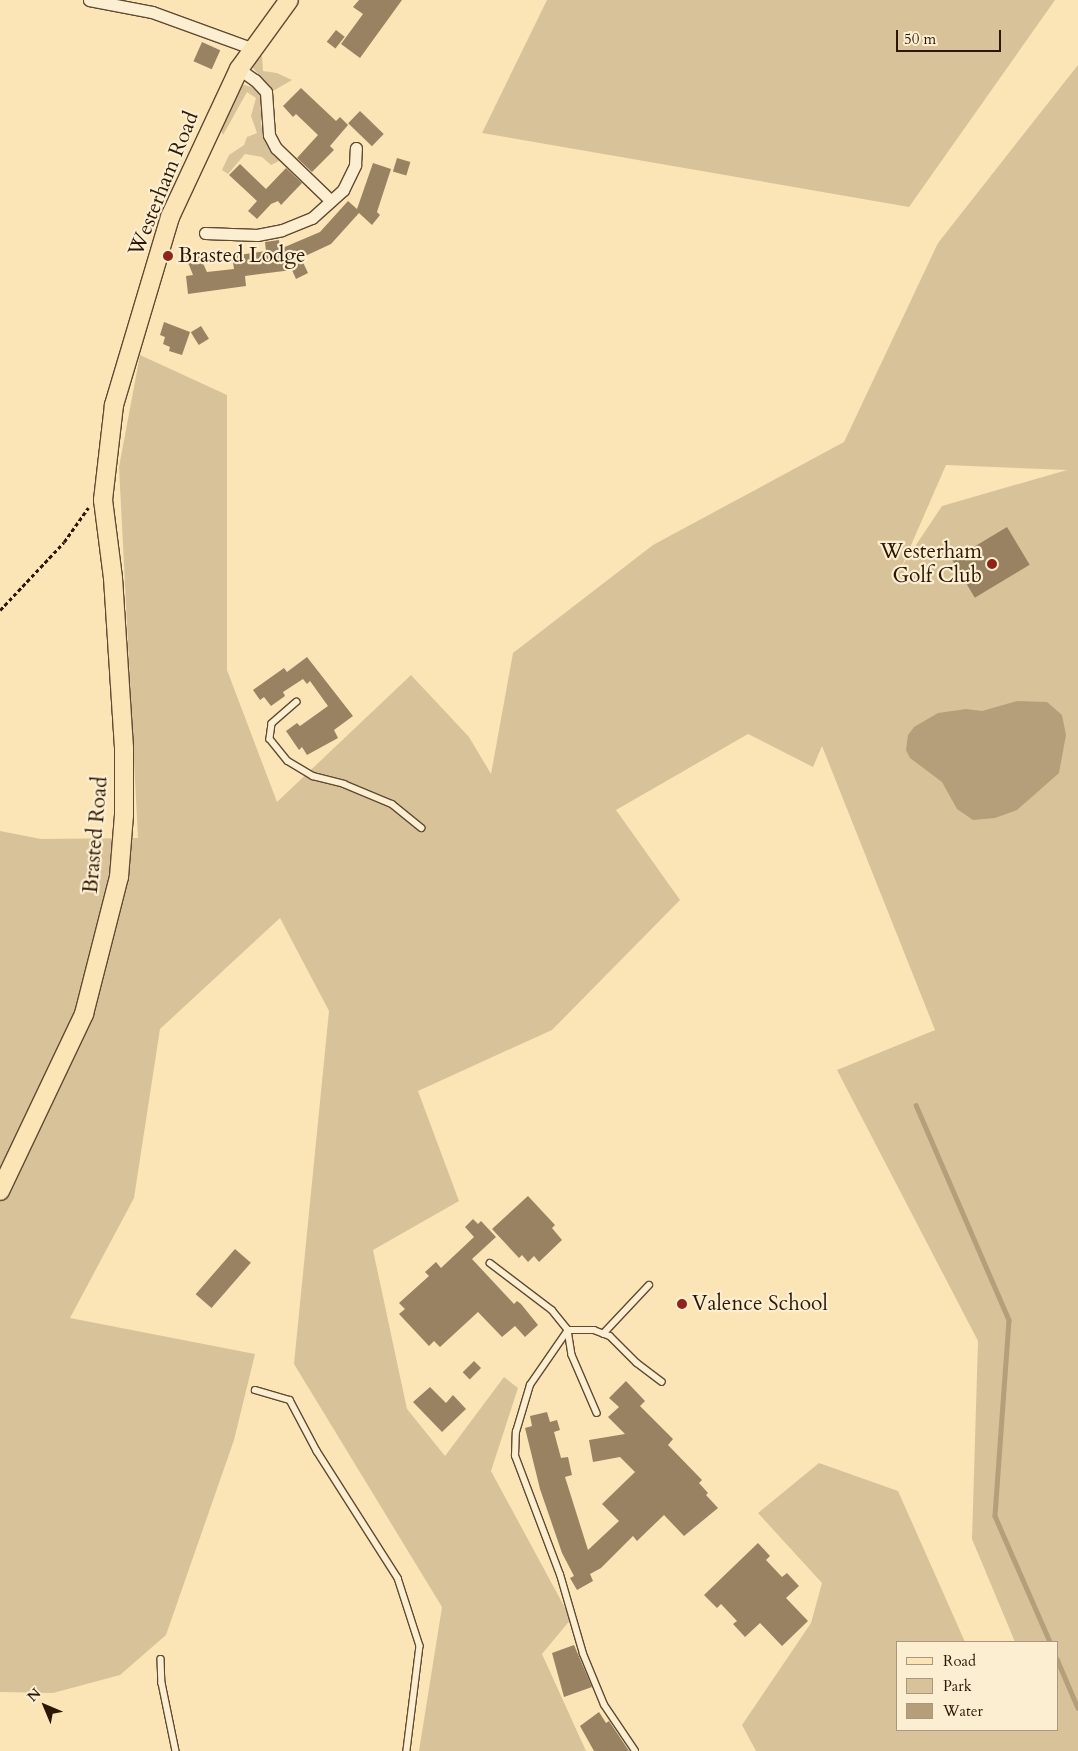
<!DOCTYPE html>
<style>
body{margin:0}
#map{position:relative;width:1078px;height:1751px;overflow:hidden;background:#fbe5b7;font-family:Cardo,serif}
div>[style]{position:absolute}
.green>*{inset:0;background:#d8c299}
.water>*{inset:0;background:#b59f7a}
.stream>*{height:4.5px;margin:-2.25px;padding:0 2.25px;transform-origin:2.25px;border-radius:2.25px;background:#b59f7a}
.building>*{inset:0;background:#988262;transform-origin:0 0}
.path>*{height:2.5px;margin-top:-1.25px;transform-origin:0;background:repeating-linear-gradient(90deg,#2c1705 0 4px,transparent 0 6.5px)}
.roads{filter:drop-shadow(1px 0 #604a32) drop-shadow(-1px 0 #604a32) drop-shadow(0 1px #604a32) drop-shadow(0 -1px #604a32)}
.lane>*{height:5.5px;margin:-2.75px;padding:0 2.75px;transform-origin:2.75px;border-radius:2.75px;background:#fceed0}
.street>*{height:11px;margin:-5.5px;padding:0 5.5px;transform-origin:5.5px;border-radius:5.5px;background:#fceed0}
.primary>*{height:18px;margin:-9px;padding:0 9px;transform-origin:9px;border-radius:9px;background:#fbe5b7}
.dots>*{width:14px;height:14px;translate:-50% -50%;box-sizing:border-box;border:2px solid #fceed0;border-radius:50%}
span{translate:-50% -50%;white-space:nowrap;text-align:center;line-height:1.15;-webkit-text-stroke:4.5px #fceed0;paint-order:stroke}
.street-label{font-size:21px;color:#2c1705}
.poi-label{font-size:21px;color:#2c1705}
.left{translate:0 -50%;text-align:left}
.right{translate:-100% -50%;text-align:right}
.legend{position:absolute;left:896px;top:1641px;width:162px;height:90px;box-sizing:border-box;background:#fceed0;border:1px solid #a9987f;margin:0;padding:6px 9px;list-style:none;font-size:15px;color:#2c1705}
.legend li{display:flex;align-items:center;gap:10px;height:25px}
.legend b{width:25px;border:1px solid #a9987f}
.north{position:absolute;left:20px;top:1681px;width:50px;height:50px;-webkit-text-stroke:4px #fceed0;paint-order:stroke;rotate:315deg;font-size:14px;font-weight:700;line-height:20px;text-align:center;color:#2c1705}
.north::after{content:'';display:block;margin:auto;width:18px;height:22px;background:#2c1705;clip-path:polygon(50% 0,100% 100%,50% 72%,0 100%)}
.scale{position:absolute;left:896px;top:30px;width:105px;height:22px;box-sizing:border-box;border:2px solid #2c1705;border-top:0;padding-left:6px;font-size:15px;line-height:18px;white-space:nowrap;color:#2c1705;-webkit-text-stroke:4px #fceed0;paint-order:stroke}
</style>
<div id="map">
<div class="green">
<i style="clip-path:polygon(547px 0,1055px 0,909px 207px,482px 133px)"></i>
<i style="clip-path:polygon(262px 56px,263px 71px,277px 73px,292px 80px,273px 91px,252px 67px,254px 60px)"></i>
<i style="clip-path:polygon(evenodd,1078px 65px,1078px 1751px,756px 1751px,742px 1725px,811px 1623px,822px 1583px,758px 1513px,819px 1463px,898px 1491px,965px 1642px,897px 1642px,897px 1730px,1057px 1730px,1057px 1642px,1015px 1642px,972px 1539px,978px 1341px,837px 1070px,935px 1030px,822px 746px,813px 767px,748px 734px,616px 810px,680px 900px,552px 1030px,418px 1091px,459px 1201px,373px 1250px,407px 1409px,445px 1456px,504px 1377px,518px 1388px,491px 1471px,571px 1619px,542px 1654px,586px 1751px,419px 1751px,442px 1607px,294px 1364px,329px 1011px,280px 918px,160px 1029px,134px 1198px,70px 1318px,255px 1354px,234px 1440px,166px 1635px,120px 1675px,53px 1693px,0 1692px,0 831px,41px 839px,138px 838px,119px 467px,140px 355px,227px 395px,227px 670px,277px 802px,411px 675px,469px 737px,491px 774px,513px 653px,653px 545px,844px 442px,938px 243px,1078px 65px,946px 465px,1067px 470px,942px 506px,902px 566px,946px 465px)"></i>
<i style="clip-path:polygon(244px 85px,256px 88px,263px 96px,261px 124px,264px 138px,281px 160px,271px 165px,262px 157px,245px 154px,228px 174px,222px 170px,229px 155px,244px 145px,247px 137px,257px 133px,251px 116px,256px 98px,247px 92px,223px 135px,220px 128px,238px 89px)"></i>
</div>
<div class="water">
<i style="clip-path:polygon(1017px 701px,1047px 702px,1062px 715px,1066px 735px,1059px 773px,1017px 810px,995px 818px,973px 820px,957px 809px,942px 782px,910px 758px,906px 750px,908px 735px,914px 727px,938px 713px,966px 709px,982px 711px)"></i>
</div>
<div class="stream">
<i style="left:916px;top:1105px;width:234px;rotate:66.6deg"></i>
<i style="left:1009px;top:1320px;width:196px;rotate:94.1deg"></i>
<i style="left:995px;top:1516px;width:137px;rotate:66.4deg"></i>
<i style="left:1057px;top:1659px;width:53px;rotate:66.8deg"></i>
</div>
<div class="building">
<i style="clip-path:polygon(359px 0,402px 0,360px 58px,341px 44px,363px 14px,353px 7px)"></i>
<i style="left:336px;top:30px;width:11px;height:15px;rotate:38deg"></i>
<i style="left:202px;top:42px;width:20px;height:21px;rotate:24deg"></i>
<i style="clip-path:polygon(301px 88px,336px 121px,340px 117px,348px 125px,330px 146px,334px 150px,312px 172px,297px 158px,318px 135px,296px 114px,293px 117px,283px 106px)"></i>
<i style="left:360px;top:111px;width:33px;height:17px;rotate:44deg"></i>
<i style="left:397px;top:158px;width:14px;height:14px;rotate:17deg"></i>
<i style="clip-path:polygon(373px 163px,391px 169px,377px 212px,380px 215px,372px 225px,359px 213px,331px 244px,301px 258px,308px 273px,296px 279px,292px 270px,245px 276px,246px 286px,188px 294px,186px 276px,193px 275px,185px 255px,197px 250px,207px 272px,234px 269px,232px 256px,266px 251px,265px 242px,279px 240px,280px 249px,320px 232px,348px 201px,357px 209px)"></i>
<i style="clip-path:polygon(240px 164px,266px 189px,286px 168px,302px 183px,281px 205px,278px 201px,271px 204px,257px 219px,248px 211px,257px 201px,229px 175px)"></i>
<i style="clip-path:polygon(164px 322px,190px 332px,182px 355px,169px 351px,170px 347px,163px 344px,165px 337px,160px 335px)"></i>
<i style="left:201px;top:326px;width:15px;height:12px;rotate:58deg"></i>
<i style="left:1007px;top:527px;width:44px;height:64px;rotate:59deg"></i>
<i style="clip-path:polygon(307px 657px,353px 716px,334px 730px,338px 738px,307px 755px,302px 747px,299px 750px,286px 731px,297px 723px,300px 726px,328px 706px,310px 681px,307px 684px,303px 679px,283px 692px,285px 696px,271px 706px,264px 697px,260px 700px,253px 690px,284px 668px,287px 672px)"></i>
<i style="clip-path:polygon(528px 1196px,555px 1225px,552px 1228px,562px 1240px,539px 1262px,534px 1256px,528px 1262px,522px 1255px,519px 1258px,492px 1229px)"></i>
<i style="clip-path:polygon(473px 1219px,478px 1224px,481px 1221px,496px 1237px,472px 1259px,514px 1304px,517px 1301px,521px 1304px,538px 1325px,525px 1337px,515px 1326px,502px 1337px,478px 1312px,440px 1347px,434px 1341px,429px 1346px,399px 1314px,405px 1309px,399px 1303px,429px 1276px,425px 1272px,436px 1262px,441px 1268px,474px 1237px,465px 1227px)"></i>
<i style="left:235px;top:1249px;width:21px;height:60px;rotate:41deg"></i>
<i style="left:474px;top:1361px;width:10px;height:16px;rotate:45deg"></i>
<i style="clip-path:polygon(626px 1381px,645px 1401px,640px 1406px,673px 1439px,668px 1445px,702px 1480px,699px 1483px,708px 1493px,706px 1495px,718px 1508px,684px 1536px,664px 1515px,637px 1541px,633px 1536px,601px 1568px,590px 1574px,593px 1581px,577px 1590px,570px 1578px,574px 1576px,562px 1553px,540px 1489px,525px 1428px,532px 1426px,530px 1416px,547px 1412px,550px 1422px,557px 1420px,560px 1430px,554px 1432px,561px 1458px,568px 1457px,572px 1475px,565px 1477px,588px 1550px,619px 1521px,602px 1504px,635px 1472px,620px 1457px,593px 1462px,589px 1440px,625px 1434px,608px 1417px,619px 1407px,609px 1398px)"></i>
<i style="clip-path:polygon(430px 1387px,446px 1403px,453px 1395px,466px 1409px,442px 1432px,413px 1402px)"></i>
<i style="clip-path:polygon(758px 1543px,770px 1556px,766px 1560px,782px 1577px,787px 1573px,799px 1586px,786px 1598px,808px 1621px,782px 1646px,760px 1623px,745px 1637px,733px 1624px,737px 1621px,721px 1604px,717px 1608px,704px 1595px)"></i>
<i style="clip-path:polygon(574px 1645px,592px 1687px,564px 1697px,552px 1653px)"></i>
<i style="clip-path:polygon(599px 1712px,606px 1723px,609px 1721px,629px 1751px,594px 1751px,580px 1726px)"></i>
</div>
<div class="path">
<i style="left:0;top:610px;width:93px;rotate:-46.7deg"></i>
<i style="left:64px;top:542px;width:42px;rotate:-54.8deg"></i>
</div>
<div class="roads">
<div class="lane">
<i style="left:297px;top:702px;width:33px;rotate:139deg"></i>
<i style="left:272px;top:724px;width:15px;rotate:98deg"></i>
<i style="left:270px;top:739px;width:28px;rotate:51deg"></i>
<i style="left:288px;top:761px;width:29px;rotate:31deg"></i>
<i style="left:313px;top:776px;width:32px;rotate:14deg"></i>
<i style="left:344px;top:784px;width:52px;rotate:22.6deg"></i>
<i style="left:392px;top:804px;width:38px;rotate:39deg"></i>
<i style="left:490px;top:1263px;width:78px;rotate:37.2deg"></i>
<i style="left:552px;top:1310px;width:26px;rotate:51deg"></i>
<i style="left:568px;top:1330px;width:25px;rotate:81deg"></i>
<i style="left:572px;top:1355px;width:63px;rotate:66.7deg"></i>
<i style="left:603px;top:1334px;width:67px;rotate:-46.8deg"></i>
<i style="left:255px;top:1390px;width:36px;rotate:16deg"></i>
<i style="left:290px;top:1400px;width:58px;rotate:62.1deg"></i>
<i style="left:317px;top:1451px;width:151px;rotate:57.5deg"></i>
<i style="left:398px;top:1578px;width:71px;rotate:72.1deg"></i>
<i style="left:420px;top:1646px;width:106px;rotate:97.1deg"></i>
<i style="left:161px;top:1659px;width:24px;rotate:88deg"></i>
<i style="left:162px;top:1683px;width:69px;rotate:78.4deg"></i>
<i style="left:635px;top:1751px;width:55px;rotate:-124deg"></i>
<i style="left:604px;top:1705px;width:55px;rotate:-112.4deg"></i>
<i style="left:583px;top:1654px;width:82px;rotate:-106.2deg"></i>
<i style="left:560px;top:1575px;width:127px;rotate:-110.7deg"></i>
<i style="left:515px;top:1456px;width:24px;rotate:-88deg"></i>
<i style="left:516px;top:1432px;width:49px;rotate:-73.4deg"></i>
<i style="left:530px;top:1385px;width:67px;rotate:-55.4deg"></i>
<i style="left:568px;top:1330px;width:26px"></i>
<i style="left:594px;top:1330px;width:17px;rotate:21deg"></i>
<i style="left:610px;top:1336px;width:38px;rotate:45deg"></i>
<i style="left:637px;top:1363px;width:31px;rotate:37deg"></i>
</div>
<div class="street">
<i style="left:89px;top:0;width:64px;rotate:10.8deg"></i>
<i style="left:152px;top:12px;width:105px;rotate:20deg"></i>
<i style="left:239px;top:69px;width:19px;rotate:35deg"></i>
<i style="left:255px;top:80px;width:16px;rotate:47deg"></i>
<i style="left:266px;top:92px;width:43px;rotate:86deg"></i>
<i style="left:269px;top:135px;width:15px;rotate:62deg"></i>
<i style="left:276px;top:148px;width:76px;rotate:43.9deg"></i>
<i style="left:205px;top:233px;width:52px;rotate:2.2deg"></i>
<i style="left:257px;top:235px;width:25px;rotate:-11deg"></i>
<i style="left:282px;top:230px;width:32px;rotate:-22deg"></i>
<i style="left:312px;top:218px;width:42px;rotate:-42.1deg"></i>
<i style="left:343px;top:190px;width:28px;rotate:-64deg"></i>
<i style="left:355px;top:165px;width:17px;rotate:-87deg"></i>
</div>
<div class="primary">
<i style="left:0;top:1191px;width:196px;rotate:-64.6deg"></i>
<i style="left:84px;top:1014px;width:141px;rotate:-75.7deg"></i>
<i style="left:119px;top:877px;width:62px;rotate:-85.4deg"></i>
<i style="left:124px;top:815px;width:67px;rotate:-90deg"></i>
<i style="left:124px;top:748px;width:170px;rotate:-93.7deg"></i>
<i style="left:113px;top:578px;width:79px;rotate:-97.3deg"></i>
<i style="left:103px;top:500px;width:96px;rotate:-83.4deg"></i>
<i style="left:114px;top:405px;width:196px;rotate:-73.4deg"></i>
<i style="left:170px;top:217px;width:163px;rotate:-65deg"></i>
<i style="left:239px;top:69px;width:85px;rotate:-54.1deg"></i>
</div>
</div>
<div class="dots">
<i style="left:168px;top:256px;background:#8f2418"></i>
<i style="left:992px;top:564px;background:#8f2418"></i>
<i style="left:682px;top:1304px;background:#8f2418"></i>
</div>
<div class="street-label">
<span style="left:164px;top:184px;rotate:-68deg">Westerham Road</span>
<span style="left:96px;top:835px;rotate:-85deg">Brasted Road</span>
</div>
<div class="poi-label">
<span class="left" style="left:178px;top:256px">Brasted Lodge</span>
<span class="right" style="left:982px;top:564px">Westerham<br>Golf Club</span>
<span class="left" style="left:692px;top:1304px">Valence School</span>
</div>
<ul class="legend">
<li><b style="height:6px;background:#fbe5b7"></b>Road</li>
<li><b style="height:14px;background:#d8c299"></b>Park</li>
<li><b style="height:14px;background:#b59f7a"></b>Water</li>
</ul>
<div class="north">N</div>
<div class="scale">50 m</div>
</div>
